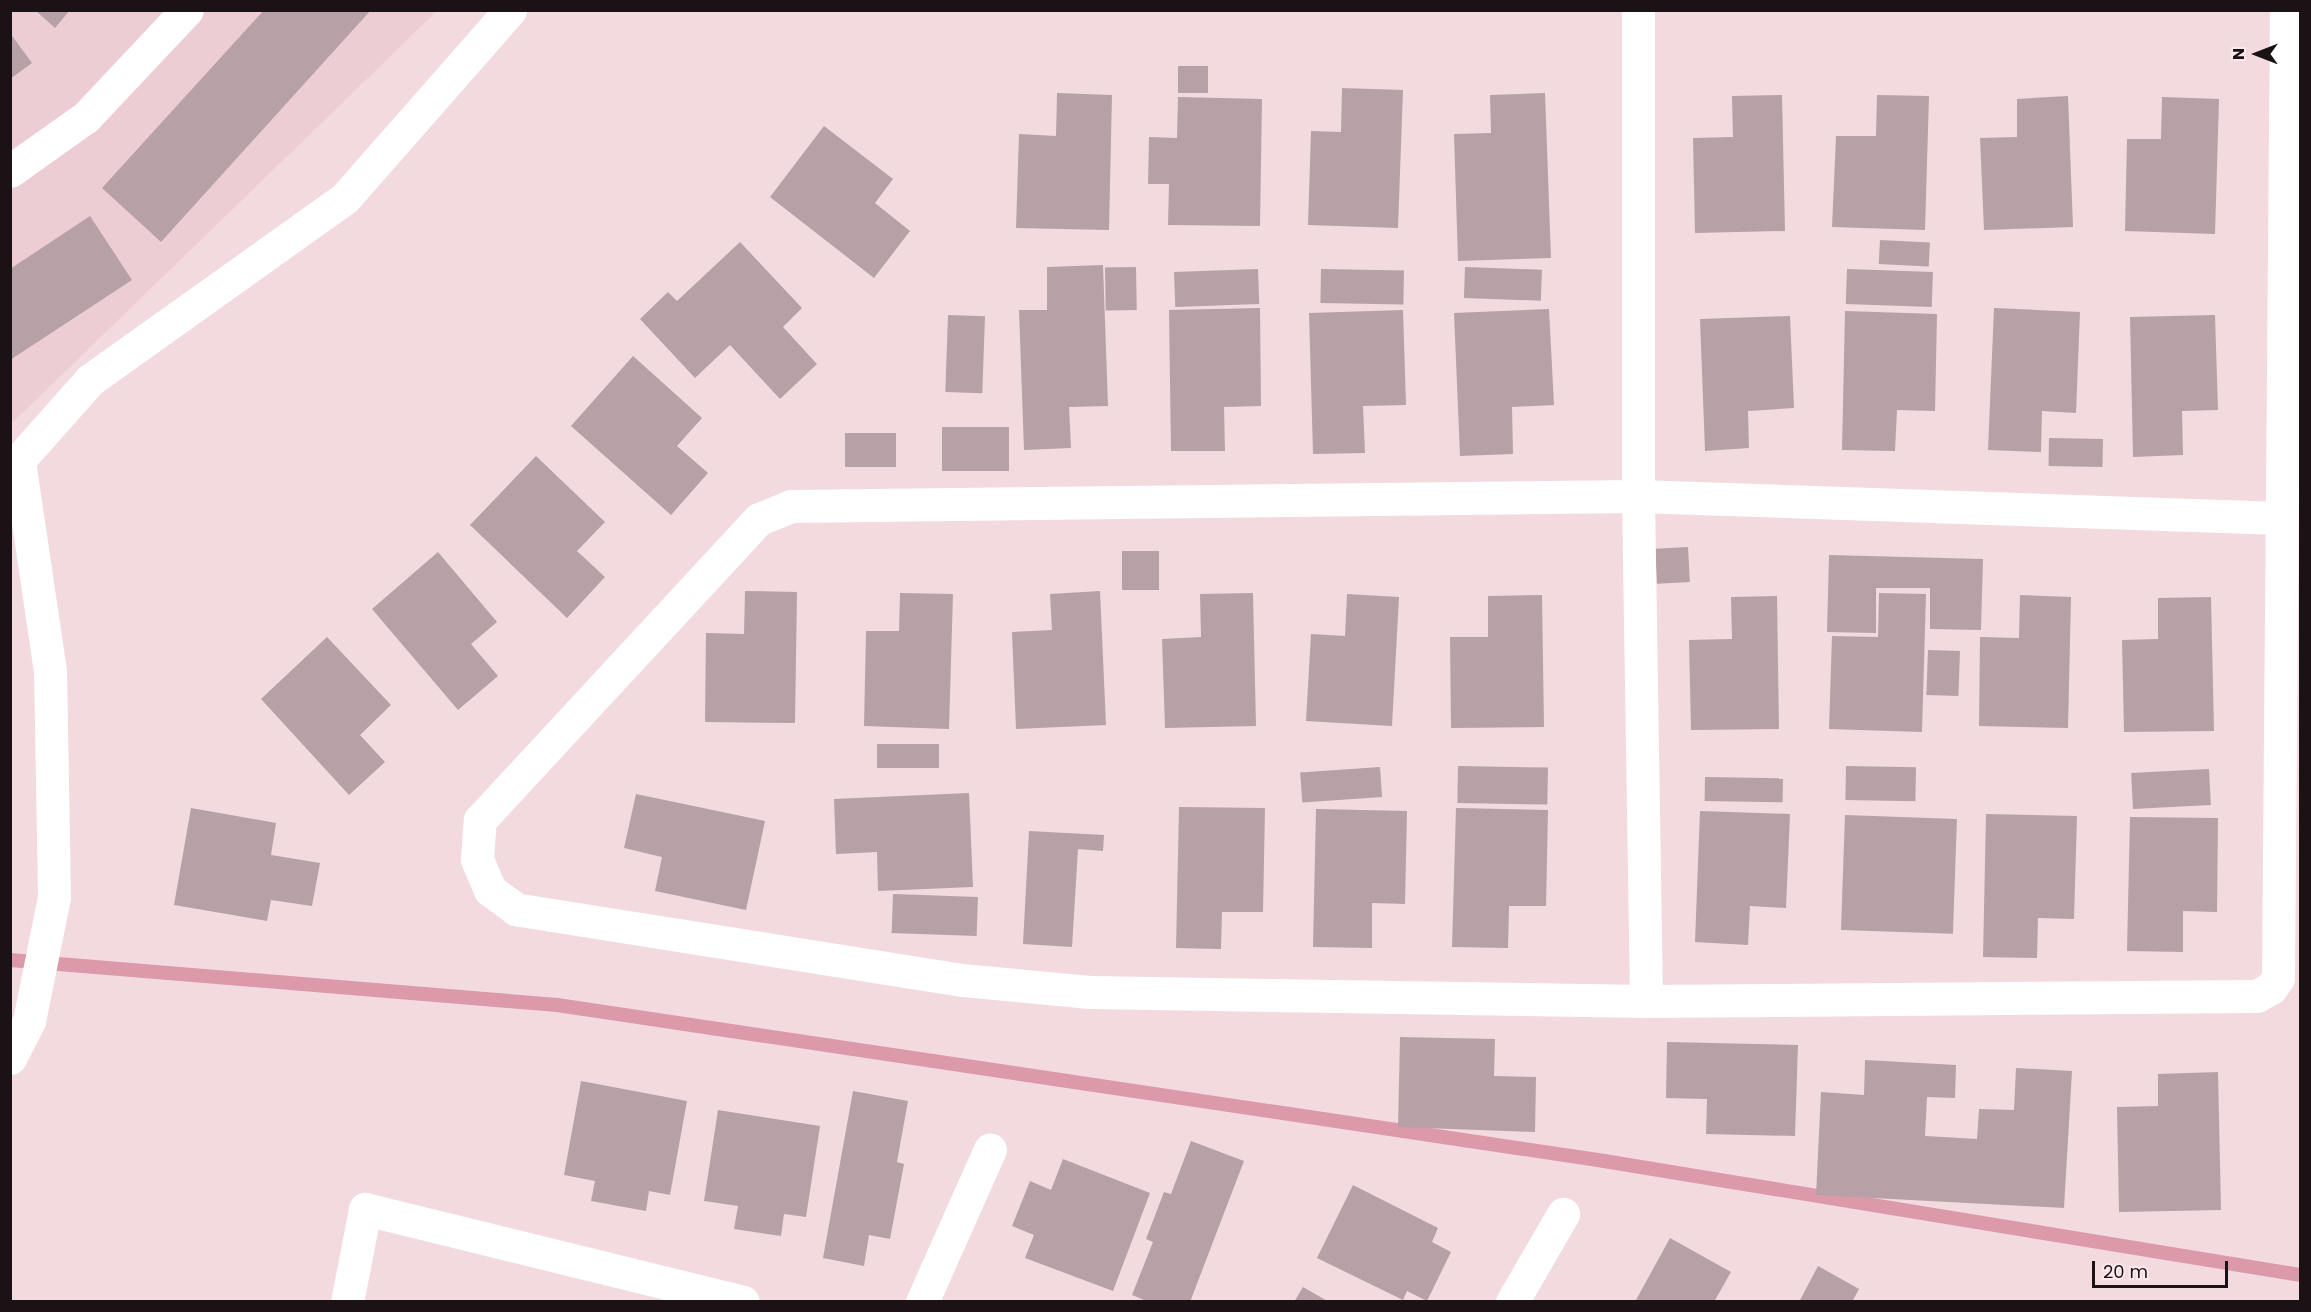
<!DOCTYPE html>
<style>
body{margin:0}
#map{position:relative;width:2311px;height:1312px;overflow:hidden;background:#f2dadf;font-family:Poppins,sans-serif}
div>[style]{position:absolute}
.built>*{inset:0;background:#edcdd4}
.stream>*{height:14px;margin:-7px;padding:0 7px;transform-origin:7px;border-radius:7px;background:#db99aa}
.building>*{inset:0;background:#b7a1a6;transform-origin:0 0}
.street>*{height:33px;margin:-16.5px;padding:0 16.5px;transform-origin:16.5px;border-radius:16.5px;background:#fff}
.secondary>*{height:33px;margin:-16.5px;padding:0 16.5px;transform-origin:16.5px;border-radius:16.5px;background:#fff}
span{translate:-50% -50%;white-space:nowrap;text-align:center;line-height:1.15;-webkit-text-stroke:5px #fce9ed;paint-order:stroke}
.frame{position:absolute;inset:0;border:12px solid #1a1214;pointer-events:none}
.north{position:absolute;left:2227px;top:24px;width:60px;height:60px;-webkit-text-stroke:4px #fce9ed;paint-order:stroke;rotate:270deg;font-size:16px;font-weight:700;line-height:24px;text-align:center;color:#1a1214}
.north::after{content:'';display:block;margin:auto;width:21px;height:27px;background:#1a1214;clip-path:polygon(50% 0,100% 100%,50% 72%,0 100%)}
.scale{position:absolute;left:2092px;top:1261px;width:136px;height:27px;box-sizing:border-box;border:3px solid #1a1214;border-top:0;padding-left:8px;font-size:18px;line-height:21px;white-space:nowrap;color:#1a1214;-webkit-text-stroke:4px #fce9ed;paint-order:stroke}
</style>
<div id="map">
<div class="built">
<i style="clip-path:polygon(11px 11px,437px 11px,11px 424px)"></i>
</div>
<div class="stream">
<i style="left:10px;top:960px;width:549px;rotate:4.7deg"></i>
<i style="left:557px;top:1005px;width:1059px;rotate:8.47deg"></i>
<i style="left:1604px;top:1161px;width:705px;rotate:9.3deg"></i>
</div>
<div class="building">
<i style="clip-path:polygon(35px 10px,70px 10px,55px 28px)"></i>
<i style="clip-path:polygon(264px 10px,371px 10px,161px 242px,102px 188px)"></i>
<i style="clip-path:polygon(10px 33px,32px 63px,10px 79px)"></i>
<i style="left:1178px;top:66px;width:30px;height:27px"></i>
<i style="clip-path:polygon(1342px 88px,1403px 90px,1398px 228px,1308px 225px,1311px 131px,1341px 132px)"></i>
<i style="clip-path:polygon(1057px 93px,1112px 95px,1109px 230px,1016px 228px,1019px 134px,1056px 136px)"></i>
<i style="clip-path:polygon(1545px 93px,1551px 258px,1458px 261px,1454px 134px,1491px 133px,1490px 95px)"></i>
<i style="clip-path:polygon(1782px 95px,1785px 231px,1695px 233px,1693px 138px,1733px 137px,1732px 96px)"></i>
<i style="clip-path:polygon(1877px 95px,1929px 96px,1925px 230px,1832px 227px,1836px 136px,1876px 136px)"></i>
<i style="clip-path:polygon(2068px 96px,2073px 227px,1984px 230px,1980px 138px,2017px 137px,2017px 99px)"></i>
<i style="clip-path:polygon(1178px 97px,1262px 99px,1260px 226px,1168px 225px,1169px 184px,1148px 184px,1149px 137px,1177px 138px)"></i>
<i style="clip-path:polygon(2162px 97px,2219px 99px,2215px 234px,2125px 231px,2127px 139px,2161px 139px)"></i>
<i style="clip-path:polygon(824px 126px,893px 179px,875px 203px,910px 231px,874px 278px,770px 197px)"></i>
<i style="clip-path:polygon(90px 216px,132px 280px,10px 360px,10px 269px)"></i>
<i style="left:1880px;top:240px;width:50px;height:24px;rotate:3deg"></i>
<i style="clip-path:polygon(740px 242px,802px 308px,783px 327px,817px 364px,780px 399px,730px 345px,695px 378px,640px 319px,668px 292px,677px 301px)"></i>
<i style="clip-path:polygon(1103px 265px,1108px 406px,1069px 407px,1071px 448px,1024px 450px,1019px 310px,1047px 310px,1047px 267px)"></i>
<i style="left:1136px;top:267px;width:43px;height:31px;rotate:89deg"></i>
<i style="left:1465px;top:267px;width:77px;height:31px;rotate:2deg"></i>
<i style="left:1258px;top:269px;width:35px;height:84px;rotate:88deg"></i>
<i style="left:1321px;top:269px;width:83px;height:34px;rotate:1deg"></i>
<i style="left:1847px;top:269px;width:86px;height:35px;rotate:2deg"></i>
<i style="clip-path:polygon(1260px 308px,1261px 406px,1224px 407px,1225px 451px,1171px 451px,1169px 310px)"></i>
<i style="clip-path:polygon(1994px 308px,2080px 312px,2076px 413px,2042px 411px,2041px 452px,1988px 450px)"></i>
<i style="clip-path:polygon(1549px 309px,1554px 405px,1512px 407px,1513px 454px,1460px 456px,1454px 313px)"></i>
<i style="clip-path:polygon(1403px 310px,1406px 405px,1363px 406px,1365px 453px,1313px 454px,1309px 313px)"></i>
<i style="clip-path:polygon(1845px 311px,1937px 314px,1935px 411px,1897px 410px,1895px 451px,1842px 450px)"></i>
<i style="left:948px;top:315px;width:37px;height:77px;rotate:2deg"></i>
<i style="clip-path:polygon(2215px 315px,2218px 410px,2182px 411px,2183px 455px,2133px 457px,2130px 317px)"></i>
<i style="clip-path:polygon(1790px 316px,1794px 408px,1748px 411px,1749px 448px,1705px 451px,1700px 319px)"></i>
<i style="clip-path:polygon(633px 356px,702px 418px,677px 446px,708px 473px,671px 515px,571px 426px)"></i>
<i style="left:1009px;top:427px;width:44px;height:67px;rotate:90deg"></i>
<i style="left:845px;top:433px;width:51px;height:34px"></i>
<i style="left:2049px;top:438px;width:54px;height:28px;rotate:1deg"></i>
<i style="clip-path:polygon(536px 456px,605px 522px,577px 551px,605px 577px,567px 618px,470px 525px)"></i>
<i style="left:1688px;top:547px;width:35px;height:33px;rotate:87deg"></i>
<i style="left:1122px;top:551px;width:37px;height:39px"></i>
<i style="clip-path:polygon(438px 552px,497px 622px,471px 644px,498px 676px,458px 710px,372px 609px)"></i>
<i style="clip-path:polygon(1829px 555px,1983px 559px,1981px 630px,1930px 629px,1930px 588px,1876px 588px,1876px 633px,1827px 632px)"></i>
<i style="clip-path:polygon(745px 591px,797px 592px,795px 723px,705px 722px,706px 633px,744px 634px)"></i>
<i style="clip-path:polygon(1100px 591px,1106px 725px,1016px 729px,1012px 632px,1052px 630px,1050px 594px)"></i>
<i style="clip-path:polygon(900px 593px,953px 594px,949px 729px,864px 726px,866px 631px,899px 631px)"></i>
<i style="clip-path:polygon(1253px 593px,1256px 726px,1165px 728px,1162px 639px,1201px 637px,1200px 594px)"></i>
<i style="clip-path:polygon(1879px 593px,1926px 594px,1922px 732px,1829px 729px,1832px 636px,1878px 637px)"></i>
<i style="clip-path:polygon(1347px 594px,1399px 597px,1392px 726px,1306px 721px,1311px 634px,1345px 636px)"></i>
<i style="clip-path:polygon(1542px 595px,1544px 727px,1451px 728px,1450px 637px,1488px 637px,1488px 596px)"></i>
<i style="clip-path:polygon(2020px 595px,2071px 597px,2068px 728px,1979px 726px,1980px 637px,2019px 638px)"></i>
<i style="clip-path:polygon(1777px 596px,1779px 729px,1691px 730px,1689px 640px,1732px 639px,1731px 597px)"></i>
<i style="clip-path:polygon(2211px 597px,2214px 731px,2124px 732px,2122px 640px,2158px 639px,2158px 598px)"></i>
<i style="clip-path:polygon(327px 637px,391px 705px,360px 735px,385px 762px,349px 795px,261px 699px)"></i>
<i style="left:1928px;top:650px;width:32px;height:45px;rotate:2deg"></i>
<i style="left:877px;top:744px;width:62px;height:24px"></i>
<i style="left:1458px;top:766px;width:90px;height:37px;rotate:1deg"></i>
<i style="left:1846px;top:766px;width:70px;height:34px;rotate:1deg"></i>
<i style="left:1380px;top:767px;width:30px;height:80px;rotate:86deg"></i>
<i style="left:2209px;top:769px;width:36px;height:78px;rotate:87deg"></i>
<i style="left:1705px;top:777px;width:78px;height:24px;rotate:1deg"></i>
<i style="clip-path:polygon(969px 793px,973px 887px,878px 891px,877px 852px,836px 854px,834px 799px)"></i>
<i style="clip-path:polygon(636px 794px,765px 821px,746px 910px,655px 891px,662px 857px,624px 848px)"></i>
<i style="clip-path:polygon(1179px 807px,1265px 808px,1263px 912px,1222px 912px,1221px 949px,1176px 948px)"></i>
<i style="clip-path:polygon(191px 808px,276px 823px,271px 855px,320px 863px,312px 906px,271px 900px,267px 921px,174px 905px)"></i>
<i style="clip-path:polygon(1456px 808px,1548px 810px,1546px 906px,1509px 906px,1508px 948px,1452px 947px)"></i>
<i style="clip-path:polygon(1316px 809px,1407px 811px,1405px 904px,1372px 903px,1372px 948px,1313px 947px)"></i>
<i style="clip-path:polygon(1700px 811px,1790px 814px,1786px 908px,1750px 906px,1748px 945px,1695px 942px)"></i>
<i style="clip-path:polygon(1986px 814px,2077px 816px,2074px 919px,2038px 918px,2037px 958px,1983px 957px)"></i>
<i style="left:1845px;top:815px;width:112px;height:115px;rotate:2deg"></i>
<i style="clip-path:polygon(2130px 817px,2218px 818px,2217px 912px,2183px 911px,2183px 952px,2127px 951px)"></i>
<i style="clip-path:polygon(1029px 831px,1104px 835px,1103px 851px,1078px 849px,1072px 947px,1023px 944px)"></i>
<i style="left:893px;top:894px;width:85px;height:39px;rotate:2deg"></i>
<i style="clip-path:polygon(1400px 1037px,1495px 1039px,1494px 1076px,1536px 1077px,1535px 1132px,1398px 1127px)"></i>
<i style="clip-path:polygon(1667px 1042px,1798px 1045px,1795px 1136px,1706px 1134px,1707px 1099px,1666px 1098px)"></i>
<i style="clip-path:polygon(1865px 1060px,1956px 1065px,1955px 1098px,1927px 1097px,1925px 1136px,1977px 1139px,1979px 1109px,2014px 1110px,2016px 1068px,2072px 1071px,2064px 1208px,1816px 1195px,1821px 1092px,1864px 1095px)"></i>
<i style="clip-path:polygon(2218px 1072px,2221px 1210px,2119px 1212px,2117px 1107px,2158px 1106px,2158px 1074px)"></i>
<i style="clip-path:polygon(581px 1081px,687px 1101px,670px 1195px,649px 1191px,646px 1211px,591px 1201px,595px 1181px,564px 1175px)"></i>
<i style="clip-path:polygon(853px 1091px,908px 1101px,897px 1162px,904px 1164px,890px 1239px,869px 1235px,864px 1266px,823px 1258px)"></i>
<i style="clip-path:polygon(718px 1110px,820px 1126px,806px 1217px,784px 1214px,781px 1236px,734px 1229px,738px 1206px,704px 1201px)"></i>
<i style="clip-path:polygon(1191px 1141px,1244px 1161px,1190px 1302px,1149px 1302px,1132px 1295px,1153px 1242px,1146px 1239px,1164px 1192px,1171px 1194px)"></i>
<i style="clip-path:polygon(1063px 1159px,1150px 1193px,1113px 1291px,1025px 1258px,1034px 1235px,1012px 1226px,1030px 1181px,1051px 1190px)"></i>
<i style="clip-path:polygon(1353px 1185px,1438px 1228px,1432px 1242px,1451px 1252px,1427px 1301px,1407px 1291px,1403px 1300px,1317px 1258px)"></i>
<i style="clip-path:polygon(1670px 1238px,1731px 1272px,1714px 1302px,1636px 1300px)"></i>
<i style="clip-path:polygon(1818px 1266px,1859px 1289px,1852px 1302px,1799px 1302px)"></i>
<i style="clip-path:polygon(1303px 1287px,1329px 1302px,1294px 1302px)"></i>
</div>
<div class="street">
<i style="left:1638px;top:10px;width:486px;rotate:90deg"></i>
<i style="left:1638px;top:496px;width:505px;rotate:89.09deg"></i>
<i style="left:1646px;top:1001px;width:611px;rotate:-0.47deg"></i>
<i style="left:2257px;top:996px;width:16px;rotate:-30deg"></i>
<i style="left:2271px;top:988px;width:12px;rotate:-55deg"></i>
<i style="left:2278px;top:978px;width:968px;rotate:-89.53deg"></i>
<i style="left:10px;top:171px;width:93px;rotate:-35.4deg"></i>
<i style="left:86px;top:117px;width:147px;rotate:-46.7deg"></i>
<i style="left:1646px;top:1001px;width:556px;rotate:-179.07deg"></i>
<i style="left:1090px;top:992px;width:129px;rotate:-174.6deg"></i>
<i style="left:962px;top:980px;width:452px;rotate:-171deg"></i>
<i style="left:516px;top:909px;width:32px;rotate:-144deg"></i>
<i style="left:490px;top:890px;width:34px;rotate:-113deg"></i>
<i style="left:477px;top:859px;width:39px;rotate:-86deg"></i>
<i style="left:480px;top:820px;width:410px;rotate:-47.2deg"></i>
<i style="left:759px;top:519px;width:35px;rotate:-22deg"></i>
<i style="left:791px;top:506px;width:847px;rotate:-0.68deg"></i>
<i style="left:1638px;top:496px;width:643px;rotate:1.96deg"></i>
<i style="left:10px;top:1058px;width:42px;rotate:-62.8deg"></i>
<i style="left:29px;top:1021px;width:126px;rotate:-78.6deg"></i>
<i style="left:54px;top:897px;width:226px;rotate:-91deg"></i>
<i style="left:50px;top:671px;width:213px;rotate:-98.4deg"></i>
<i style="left:347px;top:1302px;width:95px;rotate:-79deg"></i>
<i style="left:365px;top:1209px;width:389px;rotate:13.8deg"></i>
<i style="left:922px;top:1302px;width:167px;rotate:-66deg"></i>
<i style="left:1512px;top:1302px;width:102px;rotate:-59.9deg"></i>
</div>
<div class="secondary">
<i style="left:10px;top:465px;width:10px;rotate:-29deg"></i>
<i style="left:19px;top:460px;width:107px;rotate:-48.4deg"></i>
<i style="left:90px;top:380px;width:313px;rotate:-35.5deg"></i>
<i style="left:345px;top:198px;width:250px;rotate:-48.7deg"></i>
</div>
<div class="frame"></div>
<div class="north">N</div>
<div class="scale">20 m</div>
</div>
